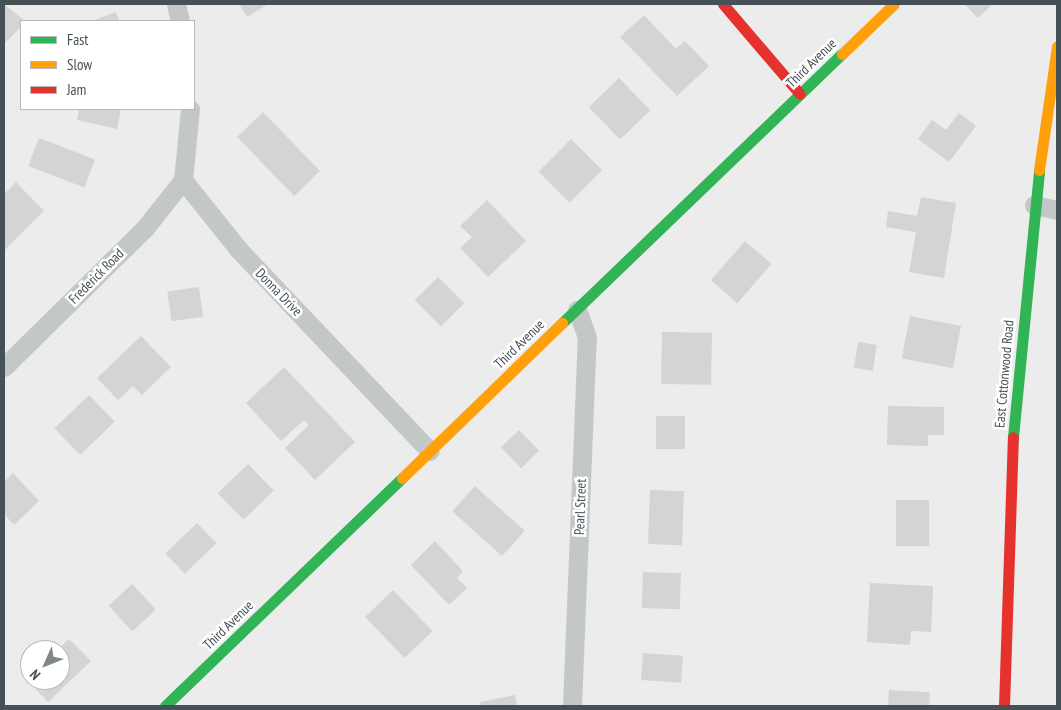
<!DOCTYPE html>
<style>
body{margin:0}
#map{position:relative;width:1061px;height:710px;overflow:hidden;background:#edecec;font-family:"PT Sans Narrow",sans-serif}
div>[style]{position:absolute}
.building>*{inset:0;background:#d3d4d5;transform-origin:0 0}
.street>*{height:19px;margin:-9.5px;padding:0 9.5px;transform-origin:9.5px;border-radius:9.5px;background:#c4c7c8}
.fast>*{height:11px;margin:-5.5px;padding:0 5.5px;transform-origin:5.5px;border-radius:5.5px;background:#30b455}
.slow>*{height:11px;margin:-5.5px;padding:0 5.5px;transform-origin:5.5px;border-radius:5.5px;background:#ff9f0a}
.jam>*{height:11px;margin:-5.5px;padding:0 5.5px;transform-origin:5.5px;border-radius:5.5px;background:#e5322d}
span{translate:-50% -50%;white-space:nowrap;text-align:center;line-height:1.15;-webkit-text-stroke:5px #fff;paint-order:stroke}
.street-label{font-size:14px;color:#465057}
.frame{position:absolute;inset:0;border:5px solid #465057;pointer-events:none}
.legend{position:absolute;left:20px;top:20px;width:175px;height:90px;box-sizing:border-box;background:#fff;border:1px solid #b5b9bc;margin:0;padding:6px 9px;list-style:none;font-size:15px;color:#465057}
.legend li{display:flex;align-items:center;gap:10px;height:25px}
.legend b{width:25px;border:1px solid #b5b9bc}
.north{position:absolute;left:20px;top:640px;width:50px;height:50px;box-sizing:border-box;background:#fff;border:1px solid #b5b9bc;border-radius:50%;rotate:226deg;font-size:14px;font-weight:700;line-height:20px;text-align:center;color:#465057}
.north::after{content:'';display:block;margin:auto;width:18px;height:22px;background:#80878b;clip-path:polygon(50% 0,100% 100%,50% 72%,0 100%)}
</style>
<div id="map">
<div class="building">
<i style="clip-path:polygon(4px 4px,25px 21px,21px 21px,21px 27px,4px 44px)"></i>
<i style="clip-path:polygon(239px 4px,268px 4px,247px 17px)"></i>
<i style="clip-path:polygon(964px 4px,993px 4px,978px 18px)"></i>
<i style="clip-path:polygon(116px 12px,119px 21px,92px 21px)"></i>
<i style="clip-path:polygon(644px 15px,676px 49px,685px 41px,709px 66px,677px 96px,620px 37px)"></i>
<i style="left:619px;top:78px;width:45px;height:42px;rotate:46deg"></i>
<i style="clip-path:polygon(79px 109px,121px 109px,117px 129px,77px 120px)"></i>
<i style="left:263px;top:112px;width:82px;height:36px;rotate:46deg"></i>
<i style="clip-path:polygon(959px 113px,976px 126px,949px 162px,918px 139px,932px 120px,946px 130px)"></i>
<i style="left:39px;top:138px;width:60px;height:30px;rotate:21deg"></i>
<i style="left:571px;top:139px;width:44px;height:46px;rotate:45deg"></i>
<i style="clip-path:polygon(16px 182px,44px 211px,4px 251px,4px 194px)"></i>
<i style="clip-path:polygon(921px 197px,956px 203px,944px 278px,909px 272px,916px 232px,886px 227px,888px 211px,917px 216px)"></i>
<i style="clip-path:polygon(487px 200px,526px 241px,488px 277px,460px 248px,472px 237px,460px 226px)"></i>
<i style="left:745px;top:241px;width:35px;height:52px;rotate:41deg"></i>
<i style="left:438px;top:277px;width:37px;height:33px;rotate:45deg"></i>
<i style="left:199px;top:287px;width:30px;height:32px;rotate:82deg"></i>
<i style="left:910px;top:316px;width:52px;height:43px;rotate:11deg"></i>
<i style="left:662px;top:332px;width:50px;height:52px;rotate:1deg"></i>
<i style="clip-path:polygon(141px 336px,171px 367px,142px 395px,133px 386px,118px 400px,97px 378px)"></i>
<i style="left:858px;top:342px;width:19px;height:26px;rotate:9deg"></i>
<i style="clip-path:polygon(284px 367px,355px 442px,315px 480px,285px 448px,309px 425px,304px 420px,281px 441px,246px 403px)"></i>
<i style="left:89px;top:395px;width:37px;height:48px;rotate:46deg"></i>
<i style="clip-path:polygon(888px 406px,944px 407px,944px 435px,928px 435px,928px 446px,887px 445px)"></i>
<i style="left:656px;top:416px;width:29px;height:33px"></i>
<i style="left:519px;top:430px;width:29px;height:25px;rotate:46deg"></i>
<i style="left:248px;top:464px;width:37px;height:42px;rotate:46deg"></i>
<i style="clip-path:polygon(13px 473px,39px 501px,14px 525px,4px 514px,4px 482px)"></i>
<i style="left:475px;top:486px;width:67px;height:34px;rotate:42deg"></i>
<i style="left:650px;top:490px;width:34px;height:54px;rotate:2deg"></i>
<i style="left:896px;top:500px;width:33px;height:46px"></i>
<i style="left:197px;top:523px;width:28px;height:44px;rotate:46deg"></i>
<i style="clip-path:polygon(435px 541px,463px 571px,457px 578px,467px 588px,449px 605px,411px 565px)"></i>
<i style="left:643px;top:572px;width:38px;height:36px;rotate:2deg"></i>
<i style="clip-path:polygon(870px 583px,933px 586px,931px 632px,911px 631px,910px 645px,867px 642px)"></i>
<i style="left:132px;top:584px;width:35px;height:32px;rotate:47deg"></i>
<i style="left:393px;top:590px;width:57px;height:39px;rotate:46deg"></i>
<i style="clip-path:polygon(69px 639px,91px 661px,48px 702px,27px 680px,30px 676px,30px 680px,60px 680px,57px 650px)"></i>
<i style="left:643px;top:653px;width:40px;height:27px;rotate:4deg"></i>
<i style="left:889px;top:690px;width:41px;height:16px;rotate:3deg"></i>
<i style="clip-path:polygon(515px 695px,517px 706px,481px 706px,480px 702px)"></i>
</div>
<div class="street">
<i style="left:176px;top:4px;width:17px;rotate:77deg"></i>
<i style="left:190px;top:109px;width:71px;rotate:95.6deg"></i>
<i style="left:183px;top:180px;width:90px;rotate:51.3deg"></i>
<i style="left:239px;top:250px;width:277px;rotate:46.5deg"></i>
<i style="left:1034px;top:205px;width:24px;rotate:12deg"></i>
<i style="left:4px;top:367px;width:198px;rotate:-44.6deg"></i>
<i style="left:145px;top:228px;width:61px;rotate:-51.6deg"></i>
<i style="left:572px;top:706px;width:369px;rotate:-87.7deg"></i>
<i style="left:587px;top:337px;width:29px;rotate:-110deg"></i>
</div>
<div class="fast">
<i style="left:562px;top:323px;width:388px;rotate:-43.9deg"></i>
<i style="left:1013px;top:437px;width:268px;rotate:-84.4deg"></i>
<i style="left:165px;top:706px;width:329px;rotate:-43.9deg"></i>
</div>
<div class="slow">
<i style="left:842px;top:54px;width:72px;rotate:-43.9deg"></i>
<i style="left:1039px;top:170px;width:125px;rotate:-81.7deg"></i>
<i style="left:402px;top:478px;width:223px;rotate:-44.1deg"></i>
</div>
<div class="jam">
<i style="left:723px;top:4px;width:118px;rotate:49.5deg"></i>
<i style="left:1004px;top:706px;width:269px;rotate:-88.1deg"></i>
</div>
<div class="street-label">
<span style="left:811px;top:63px;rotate:-44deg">Third Avenue</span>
<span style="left:96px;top:276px;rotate:-45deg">Frederick Road</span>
<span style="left:279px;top:292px;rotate:46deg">Donna Drive</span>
<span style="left:519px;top:344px;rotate:-44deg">Third Avenue</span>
<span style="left:1004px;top:374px;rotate:-85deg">East Cottonwood Road</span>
<span style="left:580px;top:507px;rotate:-88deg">Pearl Street</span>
<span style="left:228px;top:625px;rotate:-44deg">Third Avenue</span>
</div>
<div class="frame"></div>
<ul class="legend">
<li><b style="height:6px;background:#30b455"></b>Fast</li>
<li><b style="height:6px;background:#ff9f0a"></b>Slow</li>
<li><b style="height:6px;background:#e5322d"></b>Jam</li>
</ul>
<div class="north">N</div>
</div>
